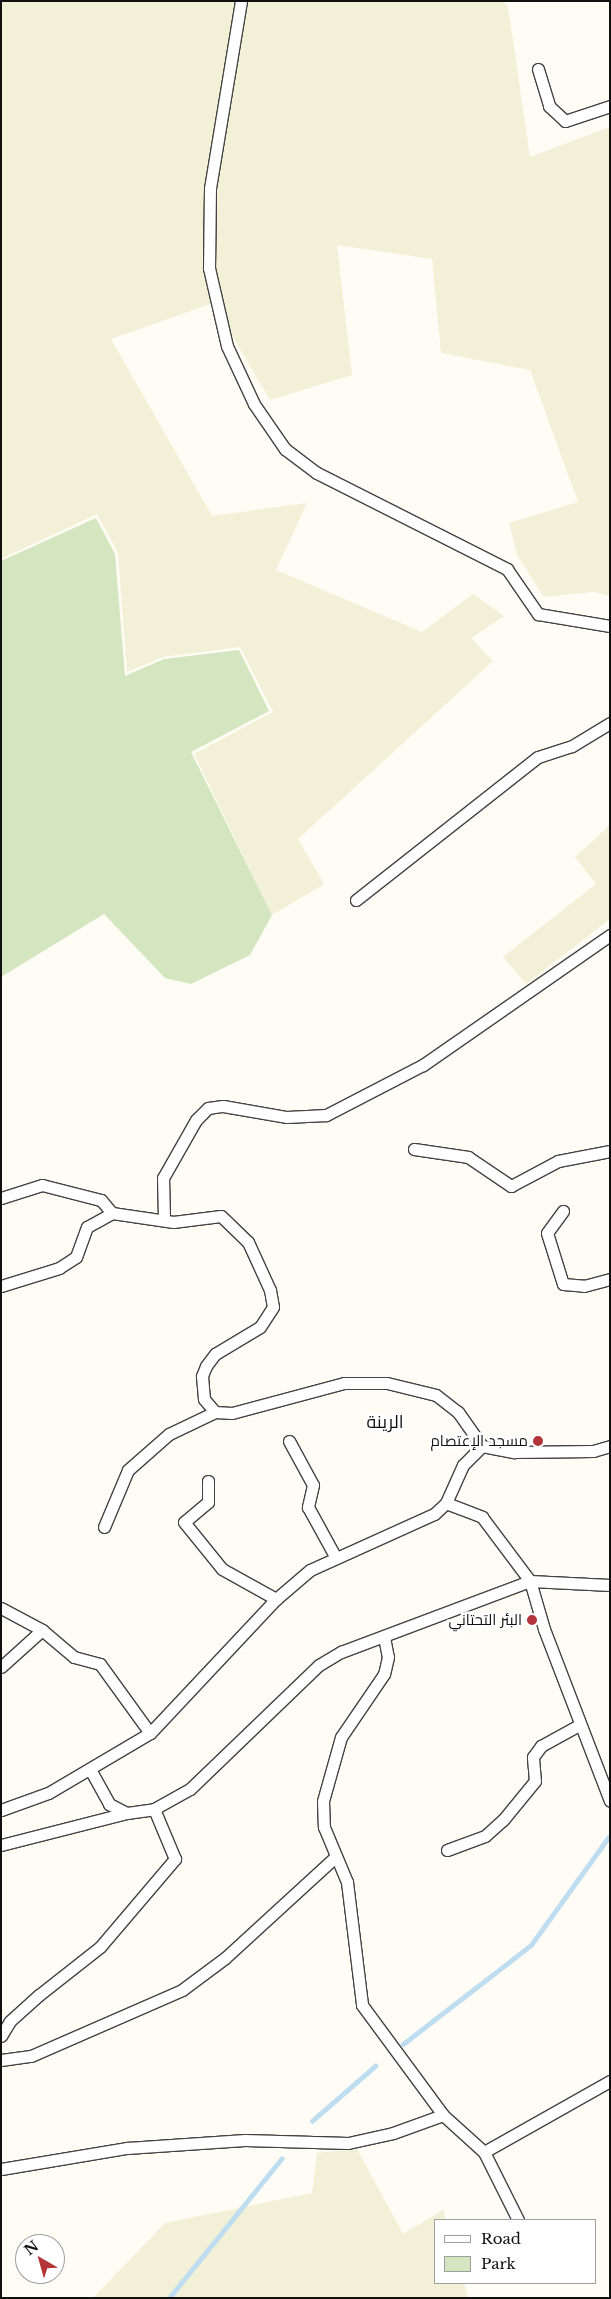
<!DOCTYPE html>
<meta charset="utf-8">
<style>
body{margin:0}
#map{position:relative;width:611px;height:2299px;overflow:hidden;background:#fefcf5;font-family:"Libre Baskerville",Cairo,serif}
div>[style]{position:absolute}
.farmland>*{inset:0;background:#f2f0d6}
.green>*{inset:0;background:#d3e6c0}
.stream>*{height:4.5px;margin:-2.25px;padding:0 2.25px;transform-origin:2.25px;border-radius:2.25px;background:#beddf1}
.roads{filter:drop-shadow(1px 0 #434343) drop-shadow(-1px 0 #434343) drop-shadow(0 1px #434343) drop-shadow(0 -1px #434343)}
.minor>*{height:11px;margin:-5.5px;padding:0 5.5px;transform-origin:5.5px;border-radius:5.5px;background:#fff}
.dots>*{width:14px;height:14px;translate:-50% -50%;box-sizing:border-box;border:2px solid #fff;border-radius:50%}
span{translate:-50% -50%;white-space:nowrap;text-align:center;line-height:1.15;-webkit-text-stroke:5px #fff;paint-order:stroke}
.poi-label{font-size:15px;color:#101010}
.right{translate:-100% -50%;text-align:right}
.quarter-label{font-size:18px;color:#101010}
.frame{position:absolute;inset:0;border:2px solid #101010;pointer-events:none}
.legend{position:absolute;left:434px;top:2219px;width:162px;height:65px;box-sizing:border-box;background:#fff;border:1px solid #9f9f9f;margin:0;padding:6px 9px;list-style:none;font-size:15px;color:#101010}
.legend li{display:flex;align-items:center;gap:10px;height:25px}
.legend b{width:25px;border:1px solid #9f9f9f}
.north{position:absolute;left:15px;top:2234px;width:50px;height:50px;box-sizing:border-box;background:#fff;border:1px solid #9f9f9f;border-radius:50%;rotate:322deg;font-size:14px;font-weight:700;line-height:20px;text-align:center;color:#101010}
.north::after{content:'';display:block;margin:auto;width:18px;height:22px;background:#b43539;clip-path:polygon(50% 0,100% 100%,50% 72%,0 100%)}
</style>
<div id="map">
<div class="farmland">
<i style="clip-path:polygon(1px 1px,503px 1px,508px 7px,530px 157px,610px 127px,610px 596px,593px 592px,544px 597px,517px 555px,509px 523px,578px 502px,530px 370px,441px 353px,432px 259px,337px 245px,352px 375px,270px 400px,213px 303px,111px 339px,212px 516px,307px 503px,276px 570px,422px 632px,473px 594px,504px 616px,471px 638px,493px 661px,298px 839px,324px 884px,272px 915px,194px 754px,273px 712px,240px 647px,163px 657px,127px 672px,118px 553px,97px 514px,1px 559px)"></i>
<i style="clip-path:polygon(610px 825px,610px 919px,526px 984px,503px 957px,596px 884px,575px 857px)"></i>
<i style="clip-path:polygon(357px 2149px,403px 2234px,443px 2210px,446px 2220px,435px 2220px,435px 2283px,464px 2283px,468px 2298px,56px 2298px,94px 2297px,165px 2223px,312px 2193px,317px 2153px)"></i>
</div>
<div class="green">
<i style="clip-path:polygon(96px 518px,115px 554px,125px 676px,164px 659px,239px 650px,269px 711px,191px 752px,272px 915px,250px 955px,191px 984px,165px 978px,104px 914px,1px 977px,1px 561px)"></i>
</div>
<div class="stream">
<i style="left:403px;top:2044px;width:162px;rotate:-37.7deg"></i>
<i style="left:531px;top:1945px;width:132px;rotate:-54.3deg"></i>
<i style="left:312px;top:2121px;width:84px;rotate:-41.1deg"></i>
<i style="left:169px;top:2298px;width:179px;rotate:-51.1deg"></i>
</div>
<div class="roads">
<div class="minor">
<i style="left:241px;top:1px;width:190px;rotate:99.4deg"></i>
<i style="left:210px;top:188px;width:80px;rotate:90.7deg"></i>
<i style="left:209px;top:268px;width:80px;rotate:77deg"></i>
<i style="left:227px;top:346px;width:64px;rotate:65deg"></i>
<i style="left:254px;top:404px;width:55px;rotate:55.4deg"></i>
<i style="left:285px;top:449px;width:40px;rotate:37deg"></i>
<i style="left:317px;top:473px;width:213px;rotate:26.8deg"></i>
<i style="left:507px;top:569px;width:55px;rotate:55.4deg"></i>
<i style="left:538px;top:614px;width:73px;rotate:9.5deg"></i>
<i style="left:538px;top:69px;width:39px;rotate:73deg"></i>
<i style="left:549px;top:106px;width:22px;rotate:43deg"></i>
<i style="left:565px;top:121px;width:47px;rotate:-18.4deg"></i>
<i style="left:356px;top:900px;width:231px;rotate:-38.2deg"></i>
<i style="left:538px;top:757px;width:36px;rotate:-18deg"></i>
<i style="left:572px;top:746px;width:44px;rotate:-31.2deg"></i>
<i style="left:414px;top:1149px;width:55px;rotate:8.4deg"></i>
<i style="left:468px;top:1157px;width:52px;rotate:34deg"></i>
<i style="left:511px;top:1186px;width:53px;rotate:-28deg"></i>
<i style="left:558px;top:1161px;width:53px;rotate:-10.9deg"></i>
<i style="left:1px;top:1198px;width:43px;rotate:-17.6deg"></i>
<i style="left:42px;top:1185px;width:61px;rotate:14.3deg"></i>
<i style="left:101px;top:1200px;width:17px;rotate:50deg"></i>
<i style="left:563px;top:1211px;width:27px;rotate:126deg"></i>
<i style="left:547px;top:1233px;width:53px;rotate:72.6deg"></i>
<i style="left:563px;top:1284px;width:21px;rotate:5deg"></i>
<i style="left:584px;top:1286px;width:27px;rotate:-15deg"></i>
<i style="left:164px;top:1218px;width:40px;rotate:-91.4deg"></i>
<i style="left:163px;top:1178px;width:67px;rotate:-60.4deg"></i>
<i style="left:196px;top:1120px;width:17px;rotate:-45deg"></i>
<i style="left:208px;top:1108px;width:15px;rotate:-8deg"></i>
<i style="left:223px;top:1106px;width:65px;rotate:9.8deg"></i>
<i style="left:287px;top:1117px;width:39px;rotate:-3deg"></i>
<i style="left:326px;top:1115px;width:109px;rotate:-27.3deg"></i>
<i style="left:423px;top:1065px;width:228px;rotate:-34.8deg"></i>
<i style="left:1px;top:1286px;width:61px;rotate:-17.2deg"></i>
<i style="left:59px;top:1268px;width:20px;rotate:-33deg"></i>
<i style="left:76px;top:1257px;width:32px;rotate:-70deg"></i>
<i style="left:87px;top:1227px;width:29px;rotate:-29deg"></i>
<i style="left:112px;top:1213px;width:62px;rotate:8.4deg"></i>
<i style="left:173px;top:1222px;width:48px;rotate:-7.1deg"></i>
<i style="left:221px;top:1216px;width:37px;rotate:44deg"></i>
<i style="left:248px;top:1242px;width:53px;rotate:65.4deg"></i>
<i style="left:270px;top:1290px;width:17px;rotate:80deg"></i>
<i style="left:273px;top:1307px;width:24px;rotate:123deg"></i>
<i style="left:260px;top:1327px;width:52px;rotate:149deg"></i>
<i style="left:215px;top:1354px;width:15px;rotate:127deg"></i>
<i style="left:206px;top:1366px;width:11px;rotate:112deg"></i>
<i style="left:202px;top:1376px;width:23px;rotate:85deg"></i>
<i style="left:204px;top:1399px;width:17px;rotate:50deg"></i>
<i style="left:215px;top:1412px;width:17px;rotate:3deg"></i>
<i style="left:232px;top:1413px;width:116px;rotate:-15deg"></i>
<i style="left:344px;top:1383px;width:43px"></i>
<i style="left:387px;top:1383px;width:50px;rotate:13.8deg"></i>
<i style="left:436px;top:1395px;width:28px;rotate:38deg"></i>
<i style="left:458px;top:1412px;width:42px;rotate:54.8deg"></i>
<i style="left:482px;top:1446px;width:27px;rotate:135deg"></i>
<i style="left:463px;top:1465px;width:42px;rotate:114.1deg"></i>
<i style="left:446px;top:1503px;width:16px;rotate:137deg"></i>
<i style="left:434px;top:1514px;width:136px;rotate:155.7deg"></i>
<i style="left:310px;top:1570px;width:45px;rotate:139.5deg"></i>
<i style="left:276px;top:1599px;width:184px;rotate:133.2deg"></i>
<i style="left:150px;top:1733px;width:118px;rotate:149.5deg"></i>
<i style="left:48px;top:1793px;width:50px;rotate:160.1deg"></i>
<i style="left:289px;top:1441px;width:50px;rotate:61.4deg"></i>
<i style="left:313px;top:1485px;width:23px;rotate:103deg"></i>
<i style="left:308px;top:1507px;width:58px;rotate:61.2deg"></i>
<i style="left:482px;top:1446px;width:33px;rotate:11deg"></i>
<i style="left:514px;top:1452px;width:79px;rotate:-0.7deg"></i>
<i style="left:593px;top:1451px;width:18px;rotate:-16deg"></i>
<i style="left:208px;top:1481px;width:21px;rotate:90deg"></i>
<i style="left:208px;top:1502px;width:31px;rotate:140deg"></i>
<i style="left:184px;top:1522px;width:60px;rotate:51deg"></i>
<i style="left:222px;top:1569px;width:62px;rotate:29.1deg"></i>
<i style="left:446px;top:1503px;width:39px;rotate:21deg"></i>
<i style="left:482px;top:1517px;width:80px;rotate:53.1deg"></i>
<i style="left:530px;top:1581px;width:50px;rotate:73.7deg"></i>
<i style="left:544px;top:1629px;width:184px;rotate:69deg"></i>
<i style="left:104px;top:1527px;width:62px;rotate:-67.2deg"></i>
<i style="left:128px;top:1470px;width:55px;rotate:-41.3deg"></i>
<i style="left:169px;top:1434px;width:51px;rotate:-25.6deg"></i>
<i style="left:1px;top:1608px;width:47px;rotate:28.2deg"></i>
<i style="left:42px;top:1630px;width:42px;rotate:40.2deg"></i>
<i style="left:74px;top:1657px;width:27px;rotate:15deg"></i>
<i style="left:100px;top:1664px;width:85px;rotate:54.1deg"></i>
<i style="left:384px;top:1637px;width:20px;rotate:79deg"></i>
<i style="left:388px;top:1657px;width:17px;rotate:103deg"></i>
<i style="left:384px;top:1674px;width:76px;rotate:124.3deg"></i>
<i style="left:341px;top:1737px;width:66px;rotate:105.7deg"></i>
<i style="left:323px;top:1801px;width:26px;rotate:88deg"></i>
<i style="left:324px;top:1827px;width:60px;rotate:67.3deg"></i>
<i style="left:347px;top:1882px;width:124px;rotate:83deg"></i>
<i style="left:362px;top:2005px;width:137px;rotate:53.6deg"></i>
<i style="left:443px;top:2115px;width:55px;rotate:42.1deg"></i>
<i style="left:484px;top:2152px;width:76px;rotate:63.4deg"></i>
<i style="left:1px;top:1667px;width:55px;rotate:-42.1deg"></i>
<i style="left:91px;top:1771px;width:38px;rotate:61deg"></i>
<i style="left:109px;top:1804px;width:20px;rotate:27deg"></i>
<i style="left:127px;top:1813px;width:27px;rotate:-8deg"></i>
<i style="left:154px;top:1809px;width:41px;rotate:-29.1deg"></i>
<i style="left:190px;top:1789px;width:179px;rotate:-43.9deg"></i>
<i style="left:319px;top:1665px;width:26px;rotate:-31deg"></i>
<i style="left:341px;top:1652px;width:202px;rotate:-20.6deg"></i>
<i style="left:530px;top:1581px;width:80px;rotate:2.9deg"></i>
<i style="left:1px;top:1845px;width:130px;rotate:-14.3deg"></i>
<i style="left:447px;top:1850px;width:40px;rotate:-20.2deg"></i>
<i style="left:485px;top:1836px;width:24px;rotate:-42deg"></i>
<i style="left:503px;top:1820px;width:50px;rotate:-50.6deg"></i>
<i style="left:535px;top:1781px;width:24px;rotate:-95deg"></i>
<i style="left:533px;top:1757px;width:14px;rotate:-54deg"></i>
<i style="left:541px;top:1746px;width:43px;rotate:-28.9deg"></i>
<i style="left:1px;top:2036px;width:17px;rotate:-59deg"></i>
<i style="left:10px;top:2021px;width:39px;rotate:-42deg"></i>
<i style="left:39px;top:1995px;width:78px;rotate:-38.2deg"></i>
<i style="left:100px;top:1947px;width:116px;rotate:-49.6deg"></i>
<i style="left:175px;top:1859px;width:54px;rotate:-112.8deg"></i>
<i style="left:1px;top:2060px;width:30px;rotate:-8deg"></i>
<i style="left:31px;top:2056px;width:165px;rotate:-23.6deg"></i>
<i style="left:182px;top:1990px;width:54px;rotate:-36.7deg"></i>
<i style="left:225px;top:1958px;width:148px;rotate:-42.5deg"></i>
<i style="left:484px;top:2152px;width:145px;rotate:-29.4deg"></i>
<i style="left:1px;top:2169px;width:128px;rotate:-9.5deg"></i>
<i style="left:127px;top:2148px;width:118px;rotate:-3.9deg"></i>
<i style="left:245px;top:2140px;width:103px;rotate:1.7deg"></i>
<i style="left:348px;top:2143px;width:46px;rotate:-12.5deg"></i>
<i style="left:393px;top:2133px;width:53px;rotate:-19.8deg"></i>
</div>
</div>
<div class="dots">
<i style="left:538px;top:1441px;background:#b43539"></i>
<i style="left:532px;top:1620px;background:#b43539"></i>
</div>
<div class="poi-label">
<span class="right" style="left:528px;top:1441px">مسجد الإعتصام</span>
<span class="right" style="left:522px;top:1620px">البئر التحتاني</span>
</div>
<div class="quarter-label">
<span style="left:385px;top:1422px">الرينة</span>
</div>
<div class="frame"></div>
<ul class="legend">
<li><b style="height:6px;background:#fff"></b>Road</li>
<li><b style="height:14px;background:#d3e6c0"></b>Park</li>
</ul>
<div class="north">N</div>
</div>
